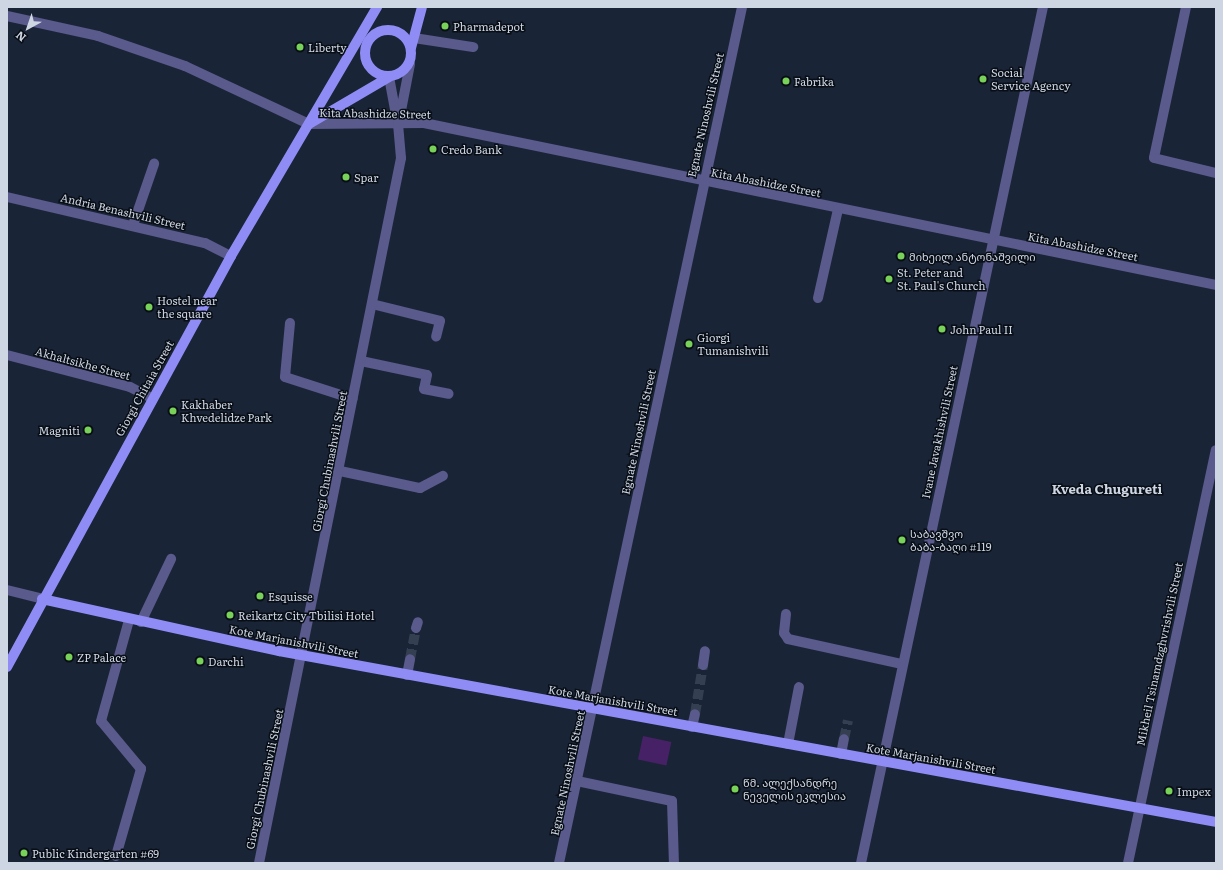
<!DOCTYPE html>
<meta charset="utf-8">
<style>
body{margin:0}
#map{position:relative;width:1223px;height:870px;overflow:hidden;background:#192537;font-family:Literata,"Noto Sans Georgian",serif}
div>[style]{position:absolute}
.green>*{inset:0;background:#472165;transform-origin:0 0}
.minor-tunnel>*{height:10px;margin-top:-5px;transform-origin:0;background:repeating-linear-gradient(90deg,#344051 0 10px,transparent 0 15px)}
.minor>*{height:10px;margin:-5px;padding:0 5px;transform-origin:5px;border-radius:5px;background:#5a5a8c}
.major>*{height:10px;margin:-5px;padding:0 5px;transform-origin:5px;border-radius:5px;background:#908cf5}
.major>.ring{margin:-5px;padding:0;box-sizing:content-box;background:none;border:10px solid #908cf5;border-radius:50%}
.dots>*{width:11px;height:11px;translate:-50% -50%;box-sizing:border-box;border:2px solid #090e16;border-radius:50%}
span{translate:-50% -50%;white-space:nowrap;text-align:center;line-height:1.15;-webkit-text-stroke:3px #090e16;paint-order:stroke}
.poi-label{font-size:11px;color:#ced6e3}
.left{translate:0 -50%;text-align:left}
.right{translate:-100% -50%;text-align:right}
.street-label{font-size:11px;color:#ced6e3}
.quarter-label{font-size:13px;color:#ced6e3;font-weight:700}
.frame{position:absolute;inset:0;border:8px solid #ced6e3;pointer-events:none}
.north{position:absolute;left:8px;top:8px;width:40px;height:40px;-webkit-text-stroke:3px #090e16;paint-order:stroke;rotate:220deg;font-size:11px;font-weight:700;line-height:16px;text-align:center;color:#ced6e3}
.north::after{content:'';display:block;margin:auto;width:14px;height:18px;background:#ced6e3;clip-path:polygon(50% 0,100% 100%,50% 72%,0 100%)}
</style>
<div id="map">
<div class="green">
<i style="left:643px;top:736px;width:29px;height:24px;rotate:12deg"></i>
</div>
<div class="minor-tunnel">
<i style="left:410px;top:659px;width:32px;rotate:-79deg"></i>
<i style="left:695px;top:714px;width:50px;rotate:-80.7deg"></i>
<i style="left:844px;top:739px;width:19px;rotate:-78deg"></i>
</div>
<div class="minor">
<i style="left:1186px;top:7px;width:154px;rotate:102deg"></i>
<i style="left:1154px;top:158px;width:64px;rotate:13.6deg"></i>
<i style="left:7px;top:16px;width:93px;rotate:12.4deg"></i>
<i style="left:98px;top:36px;width:92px;rotate:19deg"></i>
<i style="left:185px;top:66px;width:137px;rotate:25.1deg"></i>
<i style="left:309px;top:124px;width:115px;rotate:-0.5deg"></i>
<i style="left:424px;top:123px;width:808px;rotate:11.56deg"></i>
<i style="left:414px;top:38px;width:60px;rotate:8.7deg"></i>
<i style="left:389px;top:77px;width:44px;rotate:79.5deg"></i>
<i style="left:7px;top:197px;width:203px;rotate:13.1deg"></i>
<i style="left:205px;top:243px;width:29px;rotate:27deg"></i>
<i style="left:133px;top:225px;width:65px;rotate:-71deg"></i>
<i style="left:818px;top:298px;width:91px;rotate:-77.3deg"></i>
<i style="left:372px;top:304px;width:70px;rotate:14deg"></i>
<i style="left:440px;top:321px;width:16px;rotate:104deg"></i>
<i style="left:290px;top:323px;width:54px;rotate:95.3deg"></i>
<i style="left:285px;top:377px;width:71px;rotate:17.9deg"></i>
<i style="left:7px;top:355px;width:127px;rotate:14.6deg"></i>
<i style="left:130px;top:387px;width:25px;rotate:27deg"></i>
<i style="left:361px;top:361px;width:67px;rotate:12deg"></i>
<i style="left:427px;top:375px;width:14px;rotate:102deg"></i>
<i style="left:424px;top:389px;width:25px;rotate:11deg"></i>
<i style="left:340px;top:471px;width:82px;rotate:12deg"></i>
<i style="left:420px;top:488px;width:26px;rotate:-28deg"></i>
<i style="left:7px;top:590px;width:36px;rotate:14deg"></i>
<i style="left:786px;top:614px;width:19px;rotate:96deg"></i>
<i style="left:784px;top:633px;width:7px;rotate:56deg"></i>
<i style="left:788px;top:639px;width:117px;rotate:12.4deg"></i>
<i style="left:141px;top:622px;width:70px;rotate:-64.5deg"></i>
<i style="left:416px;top:628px;width:6px;rotate:-72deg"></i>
<i style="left:703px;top:665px;width:14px;rotate:-82deg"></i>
<i style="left:407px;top:675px;width:16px;rotate:-79deg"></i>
<i style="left:692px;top:727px;width:13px;rotate:-77deg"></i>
<i style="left:788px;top:744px;width:58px;rotate:-79.1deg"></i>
<i style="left:841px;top:754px;width:15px;rotate:-79deg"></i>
<i style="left:577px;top:781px;width:97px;rotate:11.9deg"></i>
<i style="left:672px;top:801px;width:62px;rotate:88.2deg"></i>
<i style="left:116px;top:856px;width:91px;rotate:-74deg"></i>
<i style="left:141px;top:769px;width:62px;rotate:-129.8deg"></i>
<i style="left:101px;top:721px;width:105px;rotate:-74.5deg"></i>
<i style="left:259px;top:863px;width:719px;rotate:-78.61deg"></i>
<i style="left:401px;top:158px;width:32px;rotate:-95deg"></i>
<i style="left:398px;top:126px;width:63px;rotate:-79deg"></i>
<i style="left:559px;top:863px;width:875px;rotate:-77.93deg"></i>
<i style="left:861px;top:863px;width:875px;rotate:-78deg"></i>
<i style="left:1128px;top:863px;width:422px;rotate:-78deg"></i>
</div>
<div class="major">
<i class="ring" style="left:365px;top:30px;width:36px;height:36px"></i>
<i style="left:411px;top:48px;width:42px;rotate:-75deg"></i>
<i style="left:309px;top:124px;width:93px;rotate:-30.4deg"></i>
<i style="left:42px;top:599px;width:243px;rotate:12.4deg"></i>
<i style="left:279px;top:651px;width:952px;rotate:10.34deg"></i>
<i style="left:7px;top:667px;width:468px;rotate:-61.4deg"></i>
<i style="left:231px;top:256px;width:289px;rotate:-59.6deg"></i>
</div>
<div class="dots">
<i style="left:445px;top:26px;background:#78d158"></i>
<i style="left:300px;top:47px;background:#78d158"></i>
<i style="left:983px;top:79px;background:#78d158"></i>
<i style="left:786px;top:81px;background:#78d158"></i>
<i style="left:433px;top:149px;background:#78d158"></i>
<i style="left:346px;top:177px;background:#78d158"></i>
<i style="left:901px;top:256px;background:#78d158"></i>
<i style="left:889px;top:279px;background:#78d158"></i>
<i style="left:149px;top:307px;background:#78d158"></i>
<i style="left:942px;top:329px;background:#78d158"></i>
<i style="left:689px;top:344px;background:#78d158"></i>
<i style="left:173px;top:411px;background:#78d158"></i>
<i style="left:88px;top:430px;background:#78d158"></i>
<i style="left:902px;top:540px;background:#78d158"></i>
<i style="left:260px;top:596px;background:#78d158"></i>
<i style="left:230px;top:615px;background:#78d158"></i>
<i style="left:69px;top:657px;background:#78d158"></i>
<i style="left:200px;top:661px;background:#78d158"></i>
<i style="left:735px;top:789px;background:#78d158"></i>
<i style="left:1169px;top:791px;background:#78d158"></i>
<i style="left:24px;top:853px;background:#78d158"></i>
</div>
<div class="poi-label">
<span class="left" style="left:453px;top:26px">Pharmadepot</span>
<span class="left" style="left:308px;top:47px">Liberty</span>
<span class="left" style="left:991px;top:79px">Social<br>Service Agency</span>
<span class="left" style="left:794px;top:81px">Fabrika</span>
<span class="left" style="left:441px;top:149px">Credo Bank</span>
<span class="left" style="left:354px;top:177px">Spar</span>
<span class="left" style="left:909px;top:256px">მიხეილ ანტონაშვილი</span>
<span class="left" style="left:897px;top:279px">St. Peter and<br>St. Paul's Church</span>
<span class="left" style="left:157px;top:307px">Hostel near<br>the square</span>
<span class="left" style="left:950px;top:329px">John Paul II</span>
<span class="left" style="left:697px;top:344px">Giorgi<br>Tumanishvili</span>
<span class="left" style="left:181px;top:411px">Kakhaber<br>Khvedelidze Park</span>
<span class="right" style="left:80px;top:430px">Magniti</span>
<span class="left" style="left:910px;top:540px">საბავშვო<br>ბაბა-ბაღი #119</span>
<span class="left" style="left:268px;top:596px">Esquisse</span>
<span class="left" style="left:238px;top:615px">Reikartz City Tbilisi Hotel</span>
<span class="left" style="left:77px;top:657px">ZP Palace</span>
<span class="left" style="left:208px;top:661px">Darchi</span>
<span class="left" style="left:743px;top:789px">წმ. ალექსანდრე<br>ნეველის ეკლესია</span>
<span class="left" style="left:1177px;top:791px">Impex</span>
<span class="left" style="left:32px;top:853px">Public Kindergarten #69</span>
</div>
<div class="street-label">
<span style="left:375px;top:113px;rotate:1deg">Kita Abashidze Street</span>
<span style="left:705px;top:115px;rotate:-77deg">Egnate Ninoshvili Street</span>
<span style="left:766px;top:182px;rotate:11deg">Kita Abashidze Street</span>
<span style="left:123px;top:211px;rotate:13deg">Andria Benashvili Street</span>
<span style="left:1083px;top:246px;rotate:11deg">Kita Abashidze Street</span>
<span style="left:83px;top:363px;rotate:15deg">Akhaltsikhe Street</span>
<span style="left:144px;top:388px;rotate:-61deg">Giorgi Chitaia Street</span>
<span style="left:638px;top:432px;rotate:-78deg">Egnate Ninoshvili Street</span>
<span style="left:939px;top:432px;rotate:-78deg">Ivane Javakhishvili Street</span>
<span style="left:329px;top:461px;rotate:-79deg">Giorgi Chubinashvili Street</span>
<span style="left:294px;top:641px;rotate:11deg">Kote Marjanishvili Street</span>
<span style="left:1159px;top:654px;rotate:-78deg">Mikheil Tsinamdzghvrishvili Street</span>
<span style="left:613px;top:700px;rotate:10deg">Kote Marjanishvili Street</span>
<span style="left:931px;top:758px;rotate:10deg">Kote Marjanishvili Street</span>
<span style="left:567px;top:773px;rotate:-78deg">Egnate Ninoshvili Street</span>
<span style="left:264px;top:779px;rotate:-78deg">Giorgi Chubinashvili Street</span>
</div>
<div class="quarter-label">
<span style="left:1107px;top:489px">Kveda Chugureti</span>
</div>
<div class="frame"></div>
<div class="north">N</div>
</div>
